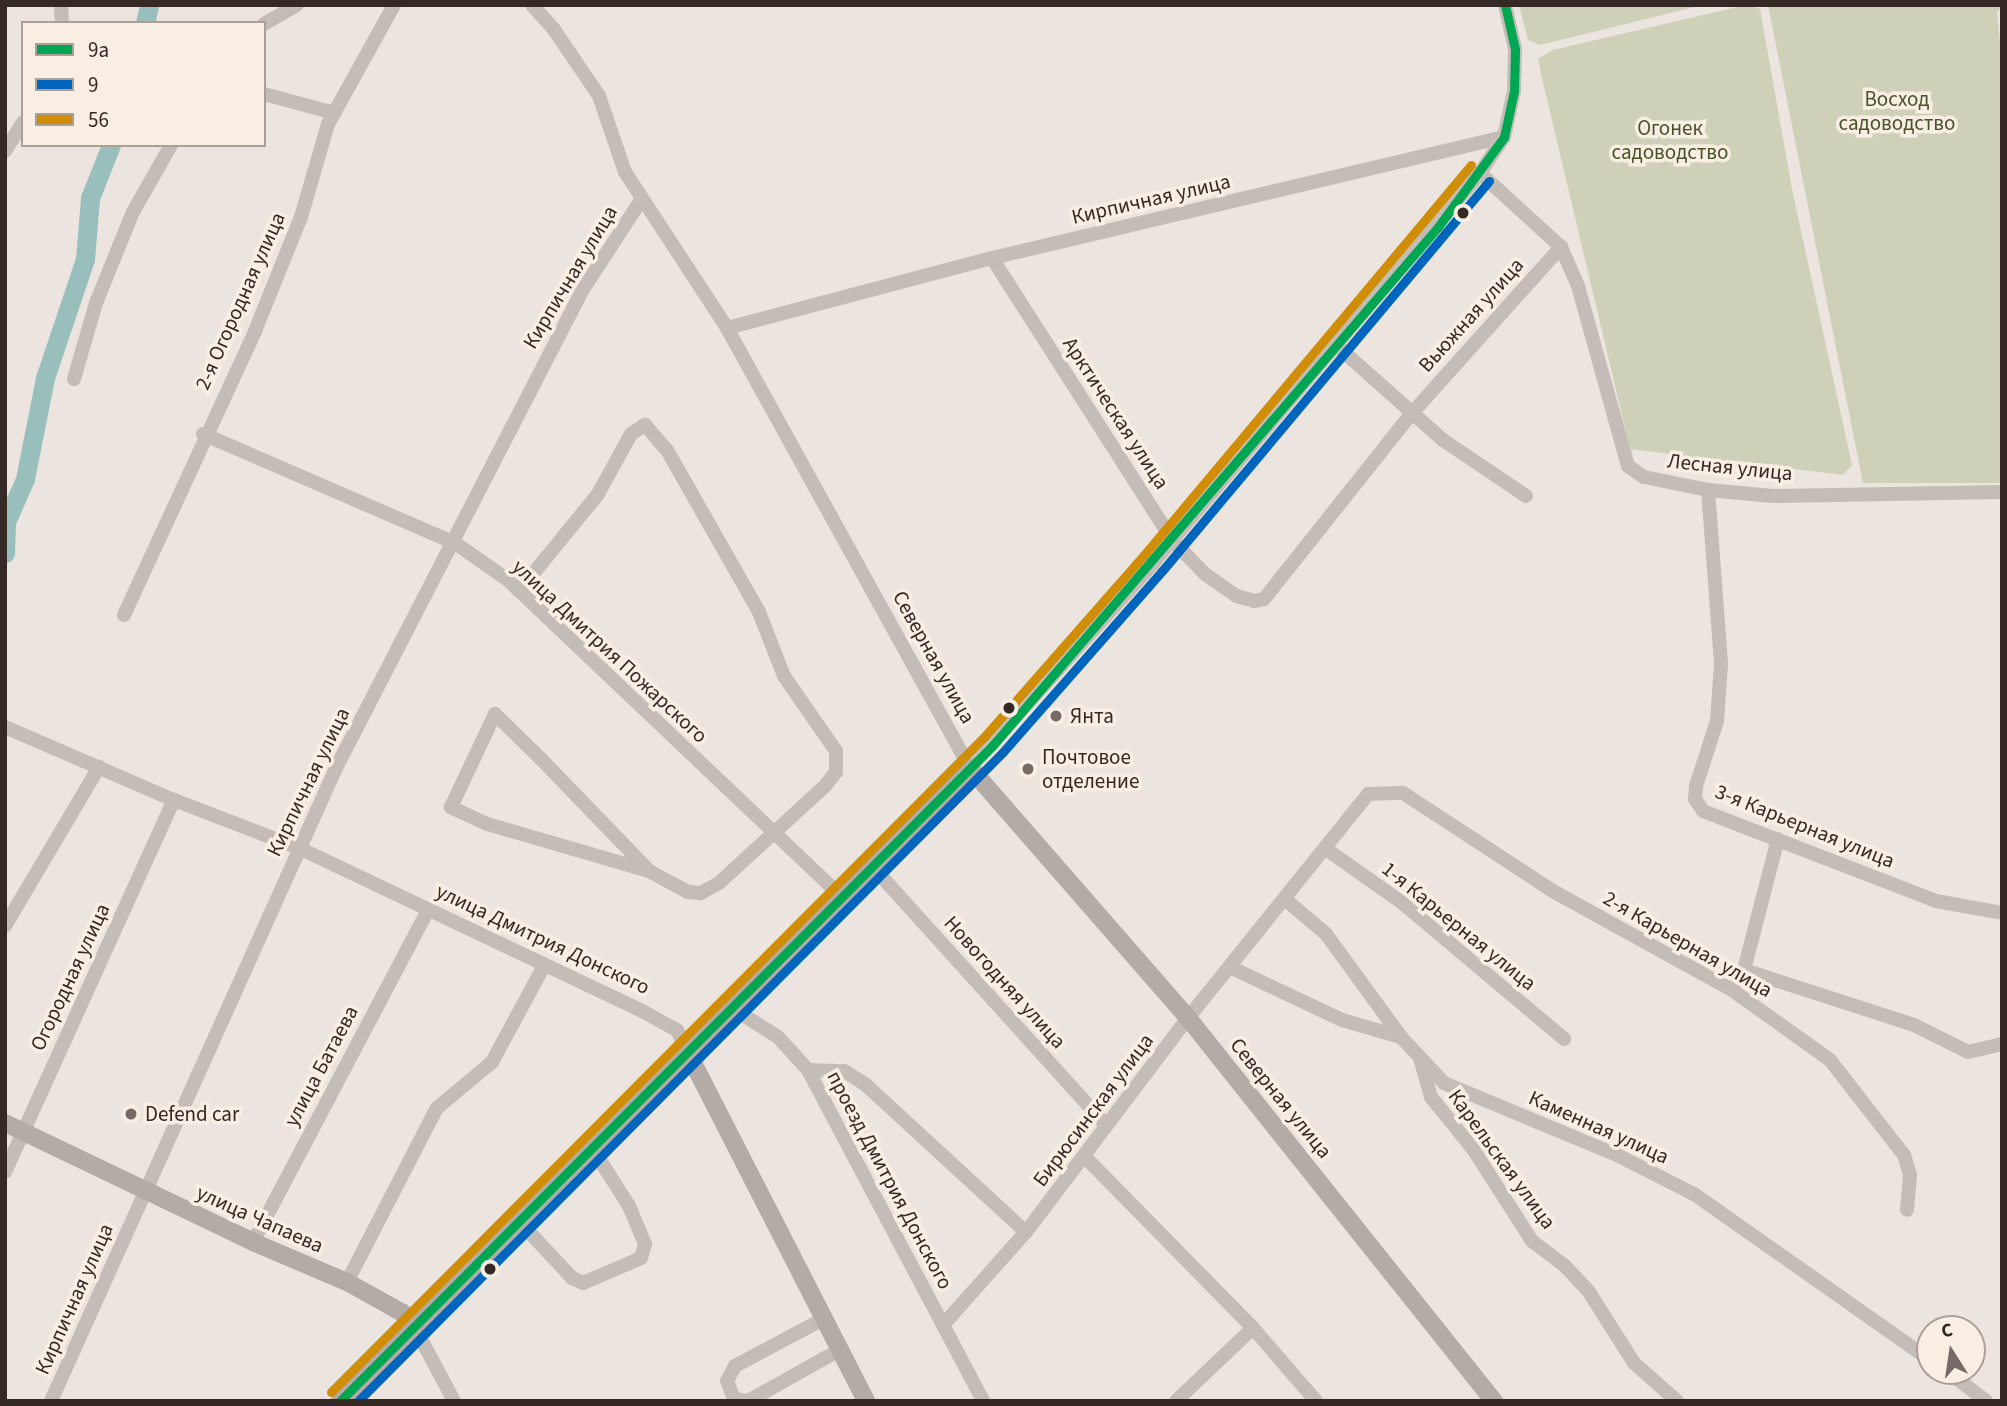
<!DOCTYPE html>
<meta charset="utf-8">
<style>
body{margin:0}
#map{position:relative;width:2007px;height:1406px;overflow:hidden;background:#ece4de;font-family:"Source Sans 3",sans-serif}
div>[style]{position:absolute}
.green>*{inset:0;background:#ced1b7}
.river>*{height:19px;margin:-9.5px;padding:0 9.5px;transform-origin:9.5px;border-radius:9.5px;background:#99bfbc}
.minor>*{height:14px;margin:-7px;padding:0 7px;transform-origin:7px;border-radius:7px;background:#c4bcb7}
.major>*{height:18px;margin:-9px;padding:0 9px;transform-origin:9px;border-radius:9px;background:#b3aba6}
.bus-1>*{height:9px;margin:-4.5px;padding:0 4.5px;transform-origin:4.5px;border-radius:4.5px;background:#00a651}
.bus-2>*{height:9px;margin:-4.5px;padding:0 4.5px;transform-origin:4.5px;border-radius:4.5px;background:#0065bd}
.bus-3>*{height:9px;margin:-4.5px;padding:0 4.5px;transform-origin:4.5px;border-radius:4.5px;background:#d08d08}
.dots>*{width:19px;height:19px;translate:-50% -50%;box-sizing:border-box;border:4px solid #f9eee4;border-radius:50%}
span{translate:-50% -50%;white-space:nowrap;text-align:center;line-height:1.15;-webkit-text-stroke:7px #f9eee4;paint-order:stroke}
.park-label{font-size:21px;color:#475429}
.street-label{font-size:21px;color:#352926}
.poi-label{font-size:21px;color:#352926}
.left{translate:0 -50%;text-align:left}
.frame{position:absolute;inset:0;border:7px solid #352926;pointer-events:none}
.legend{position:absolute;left:21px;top:21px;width:245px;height:126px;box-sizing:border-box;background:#f9eee4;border:2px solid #ab9f98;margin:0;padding:9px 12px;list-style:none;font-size:21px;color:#352926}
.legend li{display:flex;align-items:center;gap:14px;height:35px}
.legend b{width:35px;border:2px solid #ab9f98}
.north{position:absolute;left:1916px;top:1315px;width:70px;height:70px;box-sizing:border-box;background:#f9eee4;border:2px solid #ab9f98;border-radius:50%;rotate:348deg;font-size:19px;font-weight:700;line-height:28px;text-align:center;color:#352926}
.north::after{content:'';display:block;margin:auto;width:24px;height:32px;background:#756a66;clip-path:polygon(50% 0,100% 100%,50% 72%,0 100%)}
</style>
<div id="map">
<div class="green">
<i style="clip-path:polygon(1519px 5px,1703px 5px,1540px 45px,1528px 40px)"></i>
<i style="clip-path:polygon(1746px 5px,1760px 9px,1793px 194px,1852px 465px,1843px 475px,1630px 449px,1541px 74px,1538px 59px,1553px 50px)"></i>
<i style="clip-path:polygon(1768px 5px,2002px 5px,1997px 13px,2002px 60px,2002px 483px,1863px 483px)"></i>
</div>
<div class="river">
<i style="left:145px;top:23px;width:18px;rotate:-77deg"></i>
<i style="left:5px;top:553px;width:31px;rotate:-88deg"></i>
<i style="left:6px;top:522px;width:47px;rotate:-66.2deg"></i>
<i style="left:25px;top:479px;width:103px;rotate:-78.8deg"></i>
<i style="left:45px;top:378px;width:126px;rotate:-71.4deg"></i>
<i style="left:85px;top:259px;width:61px;rotate:-85.3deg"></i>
<i style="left:90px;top:198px;width:57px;rotate:-68.4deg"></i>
</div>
<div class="minor">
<i style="left:61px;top:5px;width:18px;rotate:87deg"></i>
<i style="left:532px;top:5px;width:31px;rotate:48deg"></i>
<i style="left:553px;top:28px;width:82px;rotate:55.9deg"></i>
<i style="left:599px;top:96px;width:80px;rotate:71.1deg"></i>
<i style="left:625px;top:172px;width:186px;rotate:56.8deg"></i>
<i style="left:727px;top:328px;width:503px;rotate:61.09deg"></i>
<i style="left:970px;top:768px;width:275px;rotate:-48.2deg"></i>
<i style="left:1153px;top:563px;width:509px;rotate:-50.02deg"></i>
<i style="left:1480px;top:173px;width:43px;rotate:-56.3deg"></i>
<i style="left:1504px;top:137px;width:47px;rotate:-77.7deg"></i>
<i style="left:1514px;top:91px;width:42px;rotate:-88.6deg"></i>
<i style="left:1515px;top:49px;width:45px;rotate:-102.8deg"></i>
<i style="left:264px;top:24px;width:38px;rotate:-30deg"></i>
<i style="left:264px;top:94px;width:73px;rotate:15deg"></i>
<i style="left:5px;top:151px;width:34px;rotate:-58deg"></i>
<i style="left:1480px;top:173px;width:110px;rotate:42.4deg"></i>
<i style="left:1561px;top:247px;width:43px;rotate:66.4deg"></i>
<i style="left:1578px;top:286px;width:187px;rotate:74.5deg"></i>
<i style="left:1628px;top:466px;width:19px;rotate:35deg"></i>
<i style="left:1644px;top:477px;width:65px;rotate:11.5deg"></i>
<i style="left:1708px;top:490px;width:65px;rotate:5.3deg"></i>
<i style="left:1773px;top:496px;width:229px;rotate:-1deg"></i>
<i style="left:992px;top:258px;width:335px;rotate:57.4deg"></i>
<i style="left:1172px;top:540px;width:47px;rotate:45.9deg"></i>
<i style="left:1205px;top:574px;width:39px;rotate:35deg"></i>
<i style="left:1237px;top:596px;width:18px;rotate:16deg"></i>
<i style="left:1254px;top:601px;width:10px;rotate:-11deg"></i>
<i style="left:1264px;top:599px;width:239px;rotate:-51.5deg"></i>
<i style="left:1413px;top:412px;width:222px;rotate:-48.1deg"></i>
<i style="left:727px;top:328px;width:274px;rotate:-14.8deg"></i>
<i style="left:992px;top:258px;width:526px;rotate:-13.3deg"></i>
<i style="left:1337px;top:346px;width:142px;rotate:41.6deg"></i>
<i style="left:1443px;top:440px;width:100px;rotate:34deg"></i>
<i style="left:74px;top:379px;width:79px;rotate:-73.9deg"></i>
<i style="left:96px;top:303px;width:98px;rotate:-67.9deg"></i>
<i style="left:133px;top:212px;width:77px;rotate:-60.4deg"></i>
<i style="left:203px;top:434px;width:275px;rotate:23.4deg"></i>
<i style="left:455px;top:543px;width:65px;rotate:34.9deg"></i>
<i style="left:508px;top:580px;width:459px;rotate:43.5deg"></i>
<i style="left:1708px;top:490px;width:174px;rotate:85.7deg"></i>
<i style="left:1721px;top:664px;width:57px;rotate:94deg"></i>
<i style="left:1717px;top:721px;width:68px;rotate:107.9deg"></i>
<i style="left:1696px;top:786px;width:13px;rotate:94deg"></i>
<i style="left:1695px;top:799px;width:14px;rotate:56deg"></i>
<i style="left:1703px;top:811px;width:250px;rotate:21.1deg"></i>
<i style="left:1936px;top:901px;width:67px;rotate:10.3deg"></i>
<i style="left:519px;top:591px;width:125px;rotate:-50.8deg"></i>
<i style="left:598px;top:494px;width:68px;rotate:-61.2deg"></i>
<i style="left:631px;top:434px;width:17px;rotate:-33deg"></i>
<i style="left:645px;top:425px;width:33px;rotate:49deg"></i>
<i style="left:667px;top:450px;width:186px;rotate:60.4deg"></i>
<i style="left:759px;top:612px;width:69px;rotate:68.7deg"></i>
<i style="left:784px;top:676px;width:91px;rotate:55.3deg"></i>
<i style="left:836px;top:751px;width:21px;rotate:90deg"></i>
<i style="left:836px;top:772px;width:16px;rotate:128deg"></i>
<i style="left:826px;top:785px;width:145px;rotate:137.5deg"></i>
<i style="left:719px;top:883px;width:21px;rotate:151deg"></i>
<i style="left:701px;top:893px;width:13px;rotate:-176deg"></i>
<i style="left:688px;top:892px;width:44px;rotate:-151.7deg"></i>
<i style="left:124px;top:615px;width:313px;rotate:-65.2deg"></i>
<i style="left:255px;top:331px;width:123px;rotate:-68deg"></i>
<i style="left:301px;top:217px;width:97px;rotate:-73.8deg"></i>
<i style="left:328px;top:124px;width:136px;rotate:-61deg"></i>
<i style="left:495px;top:714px;width:64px;rotate:44.4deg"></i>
<i style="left:541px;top:759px;width:156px;rotate:46deg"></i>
<i style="left:649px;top:871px;width:169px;rotate:-163.8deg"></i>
<i style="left:487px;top:824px;width:40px;rotate:-155deg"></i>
<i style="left:451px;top:807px;width:103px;rotate:-64.7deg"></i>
<i style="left:5px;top:727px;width:184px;rotate:23.4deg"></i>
<i style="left:174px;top:800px;width:134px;rotate:21deg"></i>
<i style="left:299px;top:848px;width:382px;rotate:25.4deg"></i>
<i style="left:644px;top:1012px;width:38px;rotate:29deg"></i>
<i style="left:677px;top:1030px;width:21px;rotate:65deg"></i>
<i style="left:1326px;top:849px;width:92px;rotate:35.2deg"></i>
<i style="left:1401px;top:902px;width:213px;rotate:40deg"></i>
<i style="left:872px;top:866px;width:349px;rotate:47.9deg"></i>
<i style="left:1286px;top:900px;width:52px;rotate:40.4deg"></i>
<i style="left:1326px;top:934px;width:127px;rotate:53.9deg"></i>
<i style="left:1401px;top:1037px;width:63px;rotate:46.9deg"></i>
<i style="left:1444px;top:1083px;width:187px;rotate:22.6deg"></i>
<i style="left:1617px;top:1155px;width:86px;rotate:26.9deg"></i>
<i style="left:1694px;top:1194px;width:289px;rotate:35.1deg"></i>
<i style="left:5px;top:926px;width:185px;rotate:-59.4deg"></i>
<i style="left:1232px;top:968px;width:122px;rotate:25.3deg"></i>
<i style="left:1342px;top:1020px;width:61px;rotate:16.1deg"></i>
<i style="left:1744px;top:970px;width:179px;rotate:17.9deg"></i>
<i style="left:1914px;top:1025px;width:60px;rotate:26.6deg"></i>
<i style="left:1968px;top:1052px;width:35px;rotate:-13deg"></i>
<i style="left:1732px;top:990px;width:23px;rotate:-59deg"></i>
<i style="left:1744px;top:970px;width:135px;rotate:-75.5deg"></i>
<i style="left:729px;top:1006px;width:58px;rotate:32.3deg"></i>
<i style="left:778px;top:1037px;width:45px;rotate:47.7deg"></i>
<i style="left:808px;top:1070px;width:374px;rotate:62.1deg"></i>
<i style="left:1420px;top:1058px;width:41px;rotate:74.2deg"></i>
<i style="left:1431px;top:1097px;width:67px;rotate:51.1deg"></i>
<i style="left:1473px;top:1149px;width:109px;rotate:57.3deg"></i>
<i style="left:1532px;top:1241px;width:41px;rotate:37.1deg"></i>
<i style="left:1565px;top:1266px;width:35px;rotate:47deg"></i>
<i style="left:1589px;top:1292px;width:84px;rotate:57.6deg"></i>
<i style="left:1634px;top:1363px;width:57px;rotate:41.5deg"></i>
<i style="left:808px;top:1070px;width:36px;rotate:2deg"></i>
<i style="left:844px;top:1071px;width:26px;rotate:32deg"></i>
<i style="left:866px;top:1085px;width:217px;rotate:42.6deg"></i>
<i style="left:1026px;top:1232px;width:268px;rotate:-52.9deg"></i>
<i style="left:1188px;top:1018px;width:287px;rotate:-51.2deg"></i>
<i style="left:1368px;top:794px;width:35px;rotate:-2deg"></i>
<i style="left:1403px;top:793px;width:177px;rotate:33.2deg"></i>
<i style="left:1551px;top:890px;width:207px;rotate:28.9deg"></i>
<i style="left:1732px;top:990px;width:120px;rotate:35.5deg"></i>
<i style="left:1830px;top:1060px;width:120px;rotate:52.1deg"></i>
<i style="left:1904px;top:1155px;width:21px;rotate:73deg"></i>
<i style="left:1910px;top:1175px;width:35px;rotate:95deg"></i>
<i style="left:1086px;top:1158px;width:238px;rotate:45.5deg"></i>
<i style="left:1253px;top:1328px;width:96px;rotate:49.2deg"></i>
<i style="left:5px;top:1172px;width:409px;rotate:-65.6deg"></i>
<i style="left:518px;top:1220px;width:79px;rotate:47deg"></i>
<i style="left:572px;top:1278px;width:12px;rotate:24deg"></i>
<i style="left:583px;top:1283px;width:63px;rotate:-23.3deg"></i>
<i style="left:641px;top:1258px;width:15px;rotate:-74deg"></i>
<i style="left:645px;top:1244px;width:41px;rotate:-112.8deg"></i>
<i style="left:629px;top:1206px;width:71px;rotate:-122.3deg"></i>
<i style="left:253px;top:1242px;width:375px;rotate:-62.2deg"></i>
<i style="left:347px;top:1282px;width:196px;rotate:-62.7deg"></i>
<i style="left:437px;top:1108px;width:72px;rotate:-39.9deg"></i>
<i style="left:492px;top:1062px;width:109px;rotate:-61.6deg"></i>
<i style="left:943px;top:1325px;width:125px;rotate:-48.3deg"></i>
<i style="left:414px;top:1326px;width:85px;rotate:61.9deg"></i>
<i style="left:1947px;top:1371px;width:49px;rotate:37.6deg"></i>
<i style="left:51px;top:1401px;width:694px;rotate:-65.76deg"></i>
<i style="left:336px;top:768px;width:537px;rotate:-62.72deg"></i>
<i style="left:582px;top:291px;width:108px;rotate:-57deg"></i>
<i style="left:747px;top:1401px;width:13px;rotate:-171deg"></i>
<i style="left:734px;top:1399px;width:19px;rotate:-111deg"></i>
<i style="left:727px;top:1381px;width:17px;rotate:-62deg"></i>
<i style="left:735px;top:1366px;width:102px;rotate:-28.1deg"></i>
<i style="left:748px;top:1401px;width:107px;rotate:-29.2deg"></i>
<i style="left:1176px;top:1401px;width:106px;rotate:-43.5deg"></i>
</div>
<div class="major">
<i style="left:686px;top:1049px;width:395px;rotate:62.9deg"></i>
<i style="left:5px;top:1123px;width:275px;rotate:25.6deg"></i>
<i style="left:253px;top:1242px;width:102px;rotate:23.1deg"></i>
<i style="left:347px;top:1282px;width:64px;rotate:29deg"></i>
<i style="left:403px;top:1313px;width:17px;rotate:50deg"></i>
<i style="left:340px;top:1401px;width:893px;rotate:-45.14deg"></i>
<i style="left:970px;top:768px;width:332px;rotate:48.9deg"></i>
<i style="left:1188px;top:1018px;width:490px;rotate:51.4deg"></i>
</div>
<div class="bus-1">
<i style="left:340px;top:1401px;width:926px;rotate:-45.13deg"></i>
<i style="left:993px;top:745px;width:683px;rotate:-49.34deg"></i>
<i style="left:1438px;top:227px;width:112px;rotate:-53.7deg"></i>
<i style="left:1504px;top:137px;width:47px;rotate:-77.7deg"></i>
<i style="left:1514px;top:91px;width:42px;rotate:-88.6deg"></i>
<i style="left:1515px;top:49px;width:45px;rotate:-102.8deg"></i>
</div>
<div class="bus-2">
<i style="left:358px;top:1401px;width:914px;rotate:-45.18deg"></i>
<i style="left:1002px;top:753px;width:242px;rotate:-48.7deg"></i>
<i style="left:1162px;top:571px;width:509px;rotate:-50.02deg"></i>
</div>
<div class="bus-3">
<i style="left:331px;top:1392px;width:925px;rotate:-45.09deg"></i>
<i style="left:984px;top:737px;width:242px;rotate:-48.7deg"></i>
<i style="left:1144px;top:555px;width:509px;rotate:-50.02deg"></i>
</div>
<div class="dots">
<i style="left:1463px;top:213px;background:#352926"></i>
<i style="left:1009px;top:708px;background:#352926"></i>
<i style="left:1056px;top:716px;background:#756a66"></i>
<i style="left:1028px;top:769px;background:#756a66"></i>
<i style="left:131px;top:1114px;background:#756a66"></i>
<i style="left:490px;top:1269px;background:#352926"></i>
</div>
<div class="park-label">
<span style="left:1897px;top:111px">Восход<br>садоводство</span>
<span style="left:1670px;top:140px">Огонек<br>садоводство</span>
</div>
<div class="street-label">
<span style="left:1151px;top:199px;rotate:-13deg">Кирпичная улица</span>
<span style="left:570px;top:277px;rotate:-59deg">Кирпичная улица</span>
<span style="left:240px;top:301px;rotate:-66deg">2-я Огородная улица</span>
<span style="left:1471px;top:315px;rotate:-48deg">Вьюжная улица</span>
<span style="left:1116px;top:413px;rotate:57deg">Арктическая улица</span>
<span style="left:1730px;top:467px;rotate:6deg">Лесная улица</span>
<span style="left:610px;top:651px;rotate:43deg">улица Дмитрия Пожарского</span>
<span style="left:934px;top:657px;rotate:61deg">Северная улица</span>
<span style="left:308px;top:782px;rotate:-64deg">Кирпичная улица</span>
<span style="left:1805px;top:826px;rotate:22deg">3-я Карьерная улица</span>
<span style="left:1459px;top:926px;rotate:39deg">1-я Карьерная улица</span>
<span style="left:543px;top:939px;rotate:25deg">улица Дмитрия Донского</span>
<span style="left:1688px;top:944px;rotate:30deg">2-я Карьерная улица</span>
<span style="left:70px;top:977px;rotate:-65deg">Огородная улица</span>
<span style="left:1005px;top:982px;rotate:48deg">Новогодняя улица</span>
<span style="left:321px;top:1066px;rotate:-62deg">улица Батаева</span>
<span style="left:1281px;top:1098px;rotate:51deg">Северная улица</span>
<span style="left:1093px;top:1110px;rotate:-53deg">Бирюсинская улица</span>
<span style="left:1599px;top:1127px;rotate:24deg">Каменная улица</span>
<span style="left:1502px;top:1159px;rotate:54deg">Карельская улица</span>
<span style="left:890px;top:1180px;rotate:62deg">проезд Дмитрия Донского</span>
<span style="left:260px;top:1219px;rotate:24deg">улица Чапаева</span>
<span style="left:74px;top:1299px;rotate:-66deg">Кирпичная улица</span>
</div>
<div class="poi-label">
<span class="left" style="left:1070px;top:716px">Янта</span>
<span class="left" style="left:1042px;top:769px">Почтовое<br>отделение</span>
<span class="left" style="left:145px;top:1114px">Defend car</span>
</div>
<div class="frame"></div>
<ul class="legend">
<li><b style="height:9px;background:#00a651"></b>9а</li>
<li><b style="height:9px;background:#0065bd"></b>9</li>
<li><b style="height:9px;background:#d08d08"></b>56</li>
</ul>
<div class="north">С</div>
</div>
